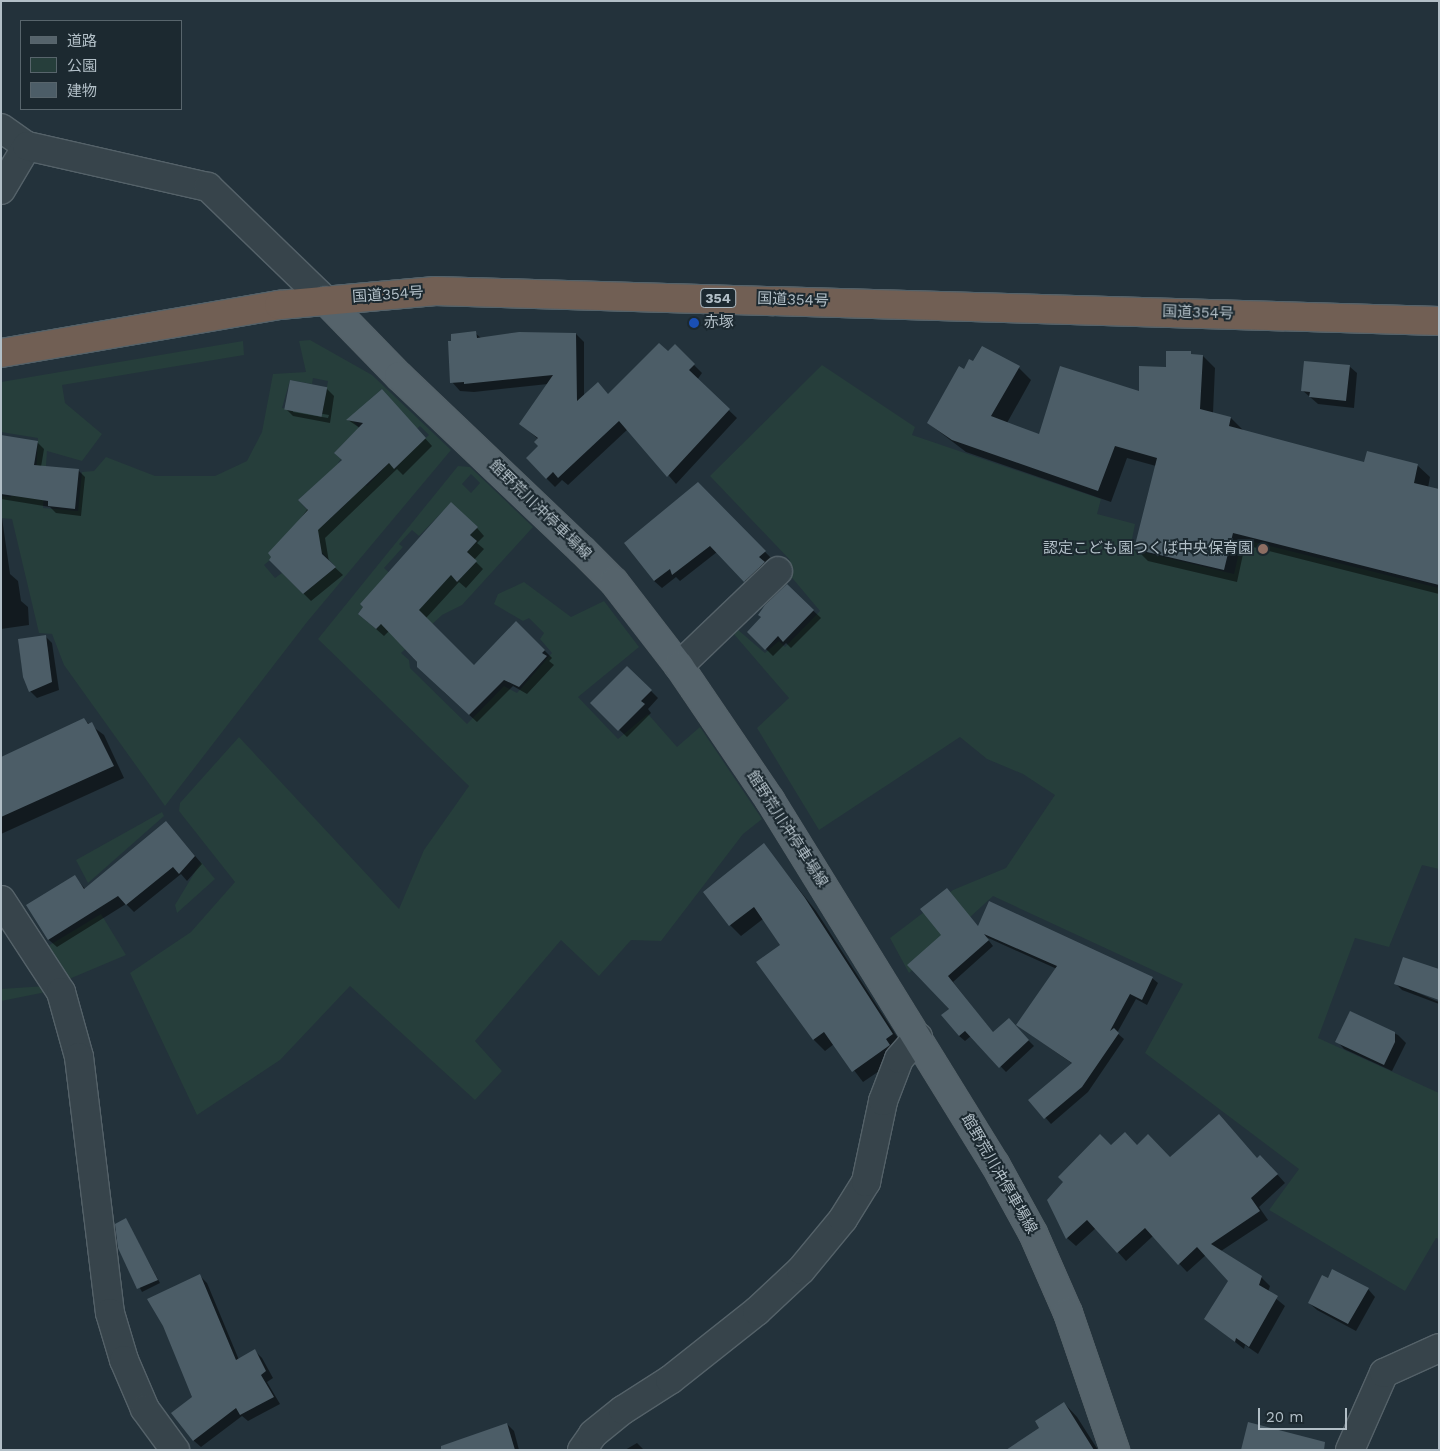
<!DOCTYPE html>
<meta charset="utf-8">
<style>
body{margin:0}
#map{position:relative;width:1440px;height:1451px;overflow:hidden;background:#23323b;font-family:"Work Sans","Noto Sans JP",sans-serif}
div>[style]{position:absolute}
.green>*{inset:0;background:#263e3b}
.shadow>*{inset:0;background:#0007}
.building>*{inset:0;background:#4c5d67;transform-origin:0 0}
.roads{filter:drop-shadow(1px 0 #556269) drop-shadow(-1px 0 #556269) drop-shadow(0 1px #556269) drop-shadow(0 -1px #556269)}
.minor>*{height:28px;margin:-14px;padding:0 14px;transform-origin:14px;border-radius:14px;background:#37444b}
.major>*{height:28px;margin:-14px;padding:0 14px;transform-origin:14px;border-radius:14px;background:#55636b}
.highway>*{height:28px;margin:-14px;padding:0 14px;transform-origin:14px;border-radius:14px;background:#715f54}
.dots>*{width:14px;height:14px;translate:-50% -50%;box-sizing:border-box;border:2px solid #1c2930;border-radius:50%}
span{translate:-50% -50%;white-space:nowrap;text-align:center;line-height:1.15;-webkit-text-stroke:4px #1c2930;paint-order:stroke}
.shield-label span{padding:1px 4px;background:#1c2930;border:1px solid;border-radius:4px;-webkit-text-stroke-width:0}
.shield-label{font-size:14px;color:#b2bfc7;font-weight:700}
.street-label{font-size:15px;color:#b2bfc7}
.poi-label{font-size:15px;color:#b2bfc7}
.left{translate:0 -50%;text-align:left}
.right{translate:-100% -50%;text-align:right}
.frame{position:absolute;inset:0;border:2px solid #b2bfc7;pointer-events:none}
.legend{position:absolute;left:20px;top:20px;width:162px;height:90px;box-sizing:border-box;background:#1c2930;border:1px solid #58656c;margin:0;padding:6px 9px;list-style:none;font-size:15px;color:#b2bfc7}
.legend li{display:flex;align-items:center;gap:10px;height:25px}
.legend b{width:25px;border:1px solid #58656c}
.scale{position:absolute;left:1258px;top:1408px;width:89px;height:22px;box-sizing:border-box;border:2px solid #b2bfc7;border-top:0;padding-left:6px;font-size:15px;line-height:18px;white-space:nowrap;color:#b2bfc7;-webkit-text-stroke:4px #1c2930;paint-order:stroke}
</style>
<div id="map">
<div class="green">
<i style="clip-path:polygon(evenodd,310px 340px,372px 375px,451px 450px,307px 622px,165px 806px,64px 665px,52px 634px,39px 633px,12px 519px,1px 518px,1px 496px,11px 497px,13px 485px,35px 489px,38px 438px,1px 432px,1px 382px,243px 341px,244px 355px,62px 385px,65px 403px,102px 434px,82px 461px,47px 451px,43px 508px,78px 511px,82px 472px,94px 471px,106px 457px,155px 476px,215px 476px,247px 461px,262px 432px,273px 374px,306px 372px,299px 341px,310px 340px,313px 378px,328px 381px,322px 415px,282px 408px,290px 380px,312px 384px,313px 378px,310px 340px,382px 389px,391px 399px,374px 406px,369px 400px,382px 389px,310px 340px,367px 407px,409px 452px,395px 469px,389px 463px,367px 486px,338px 463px,341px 459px,334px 453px,359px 428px,353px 421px,367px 407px,310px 340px,420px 426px,429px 435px,419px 444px,410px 435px,420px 426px,310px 340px,325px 476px,349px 501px,322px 526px,298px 500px,325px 476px,310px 340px,303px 533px,336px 567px,303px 594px,282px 573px,275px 578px,264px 565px,303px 533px)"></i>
<i style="clip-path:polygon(822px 365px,915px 427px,912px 435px,1101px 499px,1097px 514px,1135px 524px,1130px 549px,1234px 574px,1242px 539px,1439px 588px,1439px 869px,1422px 865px,1389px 947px,1355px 938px,1318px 1038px,1439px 1093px,1439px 1239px,1436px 1238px,1405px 1291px,1269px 1210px,1299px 1169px,1145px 1053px,1183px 984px,993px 896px,909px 973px,890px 938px,953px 890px,1006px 868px,1055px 795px,1023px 774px,987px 759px,960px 737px,819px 830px,757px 728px,789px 698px,733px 633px,737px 629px,765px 653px,779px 641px,785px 647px,820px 611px,783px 567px,790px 560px,710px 476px)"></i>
<i style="clip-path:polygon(evenodd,458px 466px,470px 467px,533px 527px,462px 605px,442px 615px,401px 653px,409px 660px,410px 668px,467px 724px,504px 686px,517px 693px,552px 653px,540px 639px,544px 633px,529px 618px,523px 621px,494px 604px,498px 594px,524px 582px,571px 617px,604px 601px,639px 647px,578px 697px,618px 739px,648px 714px,677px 747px,700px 727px,762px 819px,743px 834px,661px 941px,631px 940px,599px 976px,561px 940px,475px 1041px,502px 1071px,475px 1100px,350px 986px,280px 1060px,197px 1115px,130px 973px,191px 932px,235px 882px,179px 811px,180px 803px,239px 737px,399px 909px,424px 850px,469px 786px,318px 639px,458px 466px,471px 474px,480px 483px,471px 493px,462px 484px,471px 474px,458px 466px,443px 511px,452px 519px,478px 527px,470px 535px,477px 541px,467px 552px,476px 561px,457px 582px,451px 575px,424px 604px,384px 568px,403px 547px,399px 544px,412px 530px,419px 536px,443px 511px,458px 466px,405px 597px,376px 629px,358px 614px,363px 607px,360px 604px,405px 597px)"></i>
<i style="clip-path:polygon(162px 812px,164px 816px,88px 883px,76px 860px)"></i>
<i style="clip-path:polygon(201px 862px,215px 879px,177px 913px,175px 905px)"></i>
<i style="clip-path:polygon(101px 914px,126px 955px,69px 979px,48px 946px)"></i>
<i style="clip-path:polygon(46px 986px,46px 992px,1px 1001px,1px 989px)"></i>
</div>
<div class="shadow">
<i style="clip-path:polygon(475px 333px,481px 338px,576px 334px,584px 342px,584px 396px,609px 396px,675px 346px,702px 373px,697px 380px,737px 418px,676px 484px,628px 429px,568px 485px,562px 480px,555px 487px,527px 459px,540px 446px,538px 439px,521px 424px,548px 384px,474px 392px,460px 391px,452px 382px)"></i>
<i style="clip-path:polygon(1203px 356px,1215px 368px,1213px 413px,1231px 418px,1244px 431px,1365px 464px,1417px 465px,1430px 477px,1428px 488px,1439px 490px,1439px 594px,1245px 545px,1237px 582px,1148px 561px,1135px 548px,1156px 466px,1127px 458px,1111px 502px,966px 452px,928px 423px,964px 371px,1019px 368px,1031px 380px,1007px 423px,1039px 436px,1140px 393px,1167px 368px)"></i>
<i style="clip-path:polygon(1349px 366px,1357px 373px,1354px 408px,1318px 404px,1302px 390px)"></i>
<i style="clip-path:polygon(evenodd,326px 388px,334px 396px,330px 423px,293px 416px,285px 408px,326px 388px,293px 409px,329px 415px,328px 418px,293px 412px,293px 409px)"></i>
<i style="clip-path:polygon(389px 398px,432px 446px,403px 475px,397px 469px,325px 538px,329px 562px,343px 575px,311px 601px,270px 560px,343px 461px,360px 428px,348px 420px)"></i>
<i style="clip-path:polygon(1px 437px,37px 442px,44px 449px,41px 467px,78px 470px,85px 477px,81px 516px,56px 513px,50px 507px,1px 499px)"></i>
<i style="clip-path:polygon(698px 484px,772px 559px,752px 588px,717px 552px,680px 581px,676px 577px,662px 588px,654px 581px)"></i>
<i style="clip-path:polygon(1px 511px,10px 574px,18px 581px,21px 601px,28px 607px,29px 625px,1px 629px)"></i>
<i style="clip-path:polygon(477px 528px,484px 536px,477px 543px,484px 549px,474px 560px,483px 569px,466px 588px,459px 582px,426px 618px,474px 667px,516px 622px,552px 658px,549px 661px,554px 665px,527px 694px,513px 686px,477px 722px,444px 692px,389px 631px,384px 636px,367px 621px)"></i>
<i style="clip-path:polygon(787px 586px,821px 618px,791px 648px,786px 643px,773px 656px,749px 632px)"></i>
<i style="clip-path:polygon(45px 636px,52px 643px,59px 690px,37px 698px,30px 691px)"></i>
<i style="clip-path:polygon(627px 667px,658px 698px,648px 709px,651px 713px,627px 737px,591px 703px)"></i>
<i style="clip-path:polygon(84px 720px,104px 735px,124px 778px,1px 834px,1px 759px)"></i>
<i style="clip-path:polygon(173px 830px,202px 864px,187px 881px,181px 874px,134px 912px,126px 904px,57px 947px,49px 940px,28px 906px,75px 877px,86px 890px)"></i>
<i style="clip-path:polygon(764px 845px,816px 911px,903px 1046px,900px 1057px,863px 1082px,834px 1044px,825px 1051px,814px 1040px,758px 963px,781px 945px,763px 919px,741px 936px,730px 925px)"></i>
<i style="clip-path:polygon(979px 928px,1152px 978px,1158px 983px,1147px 1005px,1136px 999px,1117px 1033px,1124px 1039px,1088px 1092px,1051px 1124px,1030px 1100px,1073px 1064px,1017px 1025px,1057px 969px,986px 937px,993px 946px,953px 982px,994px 1034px,1008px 1020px,1034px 1046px,1006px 1072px,971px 1036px,965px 1041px,959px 1036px,950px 1010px,909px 965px)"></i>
<i style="clip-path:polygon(1395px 983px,1439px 1002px,1439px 1004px,1402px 990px)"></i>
<i style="clip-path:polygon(1350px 1013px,1398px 1035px,1406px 1043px,1392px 1071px,1344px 1049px,1337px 1041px)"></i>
<i style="clip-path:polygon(1137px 1146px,1170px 1159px,1258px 1159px,1269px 1165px,1285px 1183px,1259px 1207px,1268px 1220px,1221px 1251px,1261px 1277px,1270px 1286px,1268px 1292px,1285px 1306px,1258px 1354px,1245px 1345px,1244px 1349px,1206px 1319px,1229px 1281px,1206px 1255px,1187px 1272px,1153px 1236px,1126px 1261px,1096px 1228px,1076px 1246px,1067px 1238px,1049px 1201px,1111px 1147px)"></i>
<i style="clip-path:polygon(126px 1220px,160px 1283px,142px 1292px,119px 1248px)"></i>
<i style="clip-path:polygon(200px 1276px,207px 1283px,239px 1360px,254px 1350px,262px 1358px,273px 1378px,267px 1382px,280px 1404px,248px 1421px,242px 1416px,201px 1447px,193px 1440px)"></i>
<i style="clip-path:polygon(1368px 1289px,1375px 1297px,1356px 1331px,1317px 1310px,1309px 1303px)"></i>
<i style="clip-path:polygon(1064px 1403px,1077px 1417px,1098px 1450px,1008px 1450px,1041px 1428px)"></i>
<i style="clip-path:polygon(507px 1424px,514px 1431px,519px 1450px,462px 1450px)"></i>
<i style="clip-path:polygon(637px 1443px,644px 1450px,625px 1450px)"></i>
</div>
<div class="building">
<i style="clip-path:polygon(476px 331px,477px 338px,519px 332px,576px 333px,577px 401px,598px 382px,608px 394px,659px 343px,668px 351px,675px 344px,695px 364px,689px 370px,730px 409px,667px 477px,619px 421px,558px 478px,553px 472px,546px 479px,526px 458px,538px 446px,534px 442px,538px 438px,519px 424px,553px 375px,464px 384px,464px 382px,450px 383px,448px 341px,451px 341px,451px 334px)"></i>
<i style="clip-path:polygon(982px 346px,1020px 366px,991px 416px,1039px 434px,1060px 366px,1139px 391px,1139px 366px,1166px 367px,1166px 351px,1191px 351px,1191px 354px,1203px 355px,1200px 409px,1231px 417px,1229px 426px,1364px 462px,1367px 451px,1418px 464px,1414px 483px,1439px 489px,1439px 585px,1233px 533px,1224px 570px,1134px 549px,1157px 458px,1115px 446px,1098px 491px,952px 440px,927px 423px,959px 366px,964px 369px,969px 359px,973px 361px)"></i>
<i style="clip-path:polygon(1304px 361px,1350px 365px,1346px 401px,1309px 397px,1310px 392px,1301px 391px)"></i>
<i style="left:290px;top:380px;width:38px;height:30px;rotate:11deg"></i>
<i style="clip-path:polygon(382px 389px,426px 438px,394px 469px,389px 463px,318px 530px,322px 554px,336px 567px,303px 594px,269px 560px,271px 557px,268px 553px,308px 510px,298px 500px,342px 460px,334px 453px,363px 423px,346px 420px)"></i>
<i style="clip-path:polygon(1px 435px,38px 441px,34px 465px,79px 469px,75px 509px,48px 506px,48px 501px,1px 494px)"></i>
<i style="clip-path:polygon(698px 482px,766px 551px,759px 557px,765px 562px,744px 582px,710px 546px,672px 575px,670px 569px,654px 581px,624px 543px)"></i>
<i style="clip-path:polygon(451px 502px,478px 527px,470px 535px,477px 541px,467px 552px,477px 561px,457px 582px,451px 575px,419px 610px,474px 665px,516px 621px,545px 650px,542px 653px,547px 656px,519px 687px,504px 680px,469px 715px,417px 667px,417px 662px,381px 624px,376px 629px,358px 614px,363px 607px,360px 604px)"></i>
<i style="clip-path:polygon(787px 584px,814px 610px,783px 642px,778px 636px,765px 650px,747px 632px,761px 617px,758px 615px,765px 605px)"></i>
<i style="clip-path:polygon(46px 635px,52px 682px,29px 692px,23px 677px,18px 639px)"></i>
<i style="clip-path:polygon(627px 666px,652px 690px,641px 701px,645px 704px,618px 731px,590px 703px)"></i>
<i style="clip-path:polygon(84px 718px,88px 724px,92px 722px,114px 766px,1px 817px,1px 757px)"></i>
<i style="clip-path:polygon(166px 821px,195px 856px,179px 874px,173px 867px,126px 905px,118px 896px,48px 940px,26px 905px,75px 875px,84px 889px)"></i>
<i style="clip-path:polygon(764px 843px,805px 898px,893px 1034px,886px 1039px,890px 1045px,852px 1072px,824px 1032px,813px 1040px,756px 962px,780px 945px,754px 907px,729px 926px,703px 892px)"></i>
<i style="clip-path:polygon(947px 888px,978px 926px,989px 901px,1153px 977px,1142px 1000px,1130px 994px,1110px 1031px,1114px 1028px,1119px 1033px,1082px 1087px,1044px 1119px,1028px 1100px,1072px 1063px,1016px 1025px,1057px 966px,984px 934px,989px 940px,948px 976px,993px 1032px,1009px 1018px,1029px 1040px,999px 1068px,965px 1031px,959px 1036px,941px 1015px,949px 1009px,907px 965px,941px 935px,920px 909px)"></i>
<i style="clip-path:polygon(1403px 957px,1439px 969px,1439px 1000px,1394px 984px)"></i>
<i style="clip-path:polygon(1350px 1011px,1395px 1032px,1395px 1042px,1384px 1065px,1335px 1042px)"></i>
<i style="clip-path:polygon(1219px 1114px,1257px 1158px,1260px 1155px,1278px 1174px,1251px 1198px,1260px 1211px,1211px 1244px,1262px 1276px,1259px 1285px,1278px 1296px,1249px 1347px,1236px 1338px,1235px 1342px,1204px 1319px,1228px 1281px,1197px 1247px,1178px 1265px,1145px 1228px,1117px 1253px,1087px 1220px,1066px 1239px,1047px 1200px,1063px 1182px,1058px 1177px,1100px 1134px,1111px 1145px,1125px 1132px,1137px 1145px,1148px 1134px,1170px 1157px)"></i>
<i style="clip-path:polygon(126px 1218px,158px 1280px,137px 1289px,118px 1248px,115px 1224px)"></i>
<i style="clip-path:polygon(1332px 1269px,1369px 1288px,1348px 1324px,1308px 1303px,1322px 1275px,1328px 1278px)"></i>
<i style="clip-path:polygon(200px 1274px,236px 1360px,255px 1349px,266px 1371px,261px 1375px,274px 1397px,240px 1415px,236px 1408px,193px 1441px,171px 1413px,192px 1397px,163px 1326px,147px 1299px)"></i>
<i style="clip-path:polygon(1064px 1402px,1094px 1450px,1006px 1450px,1039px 1428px,1035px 1421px)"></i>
<i style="clip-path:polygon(1248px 1422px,1325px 1442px,1324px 1450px,1241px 1450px)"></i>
<i style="clip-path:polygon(507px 1423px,515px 1450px,441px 1450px,441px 1446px)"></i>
</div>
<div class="roads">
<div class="minor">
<i style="left:1px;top:128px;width:32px;rotate:35deg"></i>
<i style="left:27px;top:146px;width:51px;rotate:120.6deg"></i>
<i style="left:27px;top:146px;width:186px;rotate:12.8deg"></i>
<i style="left:208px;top:187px;width:163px;rotate:44deg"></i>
<i style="left:679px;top:666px;width:137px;rotate:-43.8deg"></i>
<i style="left:1px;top:900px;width:110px;rotate:56.9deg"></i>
<i style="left:61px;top:992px;width:67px;rotate:74.5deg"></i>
<i style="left:79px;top:1057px;width:258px;rotate:83.1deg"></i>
<i style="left:110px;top:1313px;width:49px;rotate:73.4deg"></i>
<i style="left:124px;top:1360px;width:53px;rotate:66.8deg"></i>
<i style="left:145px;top:1409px;width:51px;rotate:53.8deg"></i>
<i style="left:582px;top:1450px;width:19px;rotate:-55deg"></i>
<i style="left:593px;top:1434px;width:38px;rotate:-39deg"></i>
<i style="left:623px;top:1410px;width:56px;rotate:-32.6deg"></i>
<i style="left:670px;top:1380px;width:111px;rotate:-38.4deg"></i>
<i style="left:757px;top:1311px;width:60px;rotate:-43deg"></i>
<i style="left:801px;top:1270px;width:66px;rotate:-50.5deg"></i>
<i style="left:843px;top:1219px;width:44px;rotate:-58.1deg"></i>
<i style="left:866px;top:1182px;width:83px;rotate:-78.1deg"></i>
<i style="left:883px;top:1101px;width:45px;rotate:-69.1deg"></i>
<i style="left:899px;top:1059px;width:29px;rotate:-49deg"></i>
<i style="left:1350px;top:1450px;width:84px;rotate:-66.2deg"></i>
<i style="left:1384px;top:1373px;width:60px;rotate:-24.4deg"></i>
</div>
<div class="major">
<i style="left:325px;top:300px;width:106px;rotate:45.8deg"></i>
<i style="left:399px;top:376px;width:253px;rotate:43.6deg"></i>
<i style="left:582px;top:550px;width:45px;rotate:45deg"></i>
<i style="left:614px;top:582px;width:106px;rotate:52.3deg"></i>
<i style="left:679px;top:666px;width:162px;rotate:55.8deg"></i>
<i style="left:770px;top:800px;width:428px;rotate:58.3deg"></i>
<i style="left:995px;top:1164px;width:79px;rotate:61.2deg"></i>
<i style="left:1033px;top:1233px;width:87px;rotate:66.4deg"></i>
<i style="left:1068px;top:1313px;width:145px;rotate:71.1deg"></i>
</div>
<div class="highway">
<i style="left:1px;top:353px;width:282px;rotate:-9.8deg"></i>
<i style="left:279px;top:305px;width:157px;rotate:-5.1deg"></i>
<i style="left:435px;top:291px;width:1004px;rotate:1.71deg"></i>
</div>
</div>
<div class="dots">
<i style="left:694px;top:323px;background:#1a4fb4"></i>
<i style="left:1263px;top:549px;background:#8d6e63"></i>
</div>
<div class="shield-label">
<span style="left:718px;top:298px">354</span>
</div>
<div class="street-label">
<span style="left:388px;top:295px;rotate:-4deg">国道354号</span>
<span style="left:793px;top:300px;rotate:2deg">国道354号</span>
<span style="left:1198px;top:313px;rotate:2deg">国道354号</span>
<span style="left:540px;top:510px;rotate:44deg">館野荒川沖停車場線</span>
<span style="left:787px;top:829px;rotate:57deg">館野荒川沖停車場線</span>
<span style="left:999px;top:1174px;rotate:60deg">館野荒川沖停車場線</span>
</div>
<div class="poi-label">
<span class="left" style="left:704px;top:323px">赤塚</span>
<span class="right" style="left:1253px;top:549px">認定こども園つくば中央保育園</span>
</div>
<div class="frame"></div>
<ul class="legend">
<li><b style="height:6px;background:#55636b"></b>道路</li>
<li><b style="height:14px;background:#263e3b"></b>公園</li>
<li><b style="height:14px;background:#4c5d67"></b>建物</li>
</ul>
<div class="scale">20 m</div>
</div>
